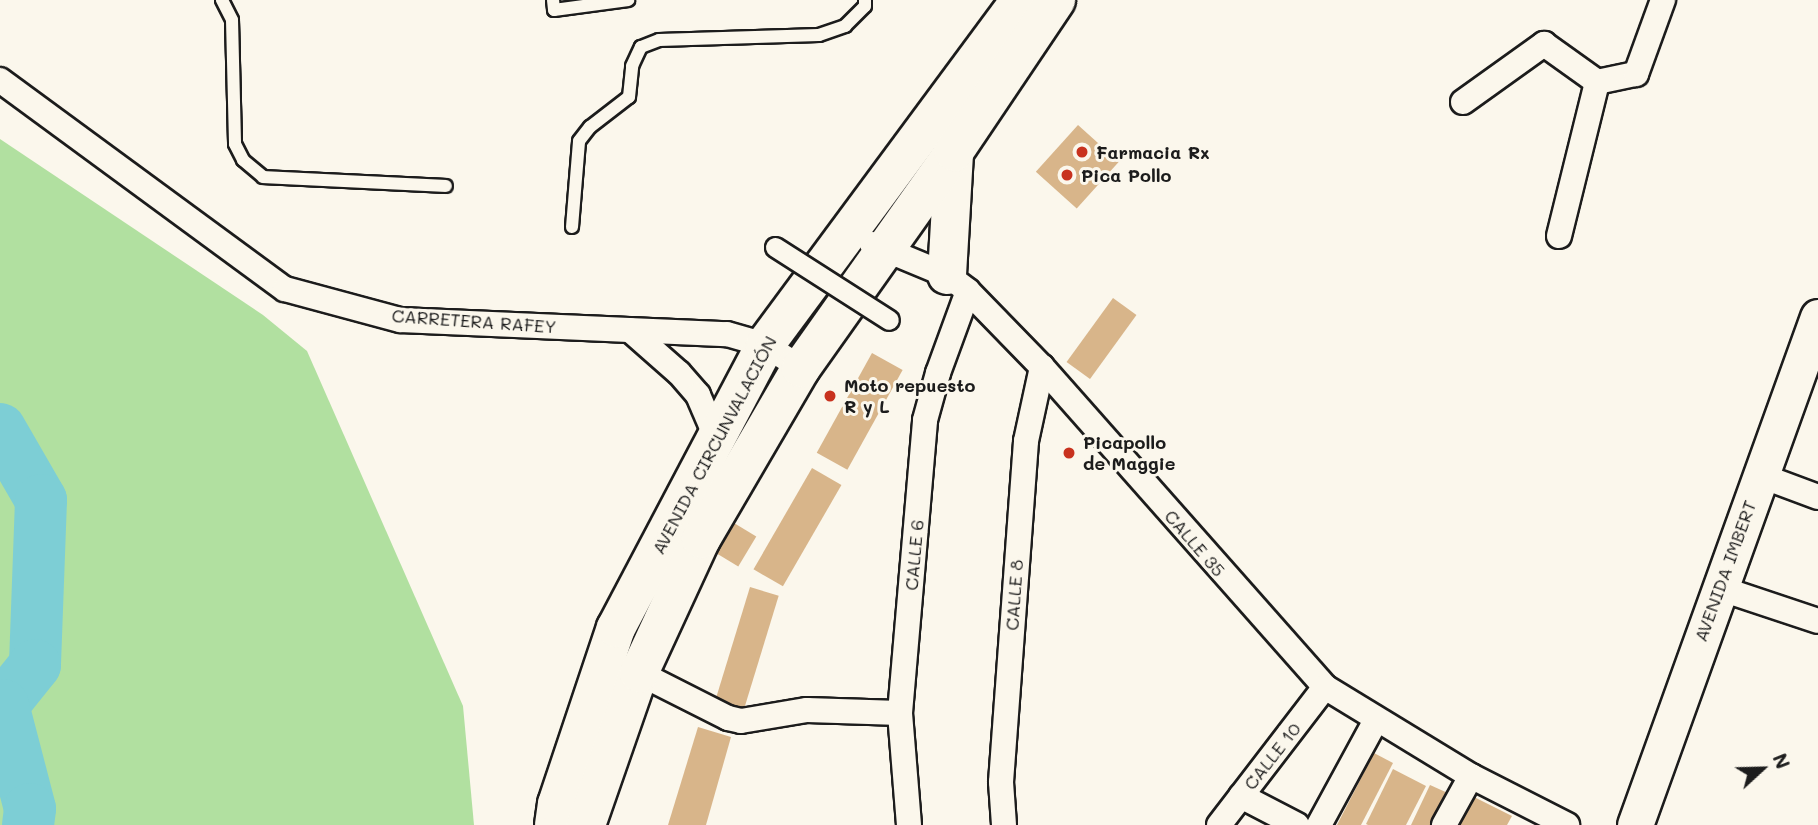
<!DOCTYPE html>
<meta charset="utf-8">
<style>
body{margin:0}
#map{position:relative;width:1818px;height:825px;overflow:hidden;background:#fbf7ec;font-family:Mali,sans-serif}
div>[style]{position:absolute}
.green>*{inset:0;background:#b1e0a0}
.river>*{height:52px;margin:-26px;padding:0 26px;transform-origin:26px;border-radius:26px;background:#7dced5}
.building>*{inset:0;background:#d8b58a;transform-origin:0 0}
.roads{filter:drop-shadow(2px 0 #1c1c1c) drop-shadow(-2px 0 #1c1c1c) drop-shadow(0 2px #1c1c1c) drop-shadow(0 -2px #1c1c1c)}
.service>*{height:12px;margin:-6px;padding:0 6px;transform-origin:6px;border-radius:6px;background:#fbf7ec}
.minor>*{height:24px;margin:-12px;padding:0 12px;transform-origin:12px;border-radius:12px;background:#fbf7ec}
.secondary>*{height:35px;margin:-17.5px;padding:0 17.5px;transform-origin:17.5px;border-radius:17.5px;background:#fbf7ec}
.primary>*{height:38px;margin:-19px;padding:0 19px;transform-origin:19px;border-radius:19px;background:#fbf7ec}
.bridges{filter:drop-shadow(2px 0 #1c1c1c) drop-shadow(-2px 0 #1c1c1c) drop-shadow(0 2px #1c1c1c) drop-shadow(0 -2px #1c1c1c)}
.pedestrian-bridge>*{height:19px;margin:-9.5px;padding:0 9.5px;transform-origin:9.5px;border-radius:9.5px;background:#fbf7ec}
.dots>*{width:19px;height:19px;translate:-50% -50%;box-sizing:border-box;border:4px solid #fbf7ec;border-radius:50%}
span{translate:-50% -50%;white-space:nowrap;text-align:center;line-height:1.15;-webkit-text-stroke:6px #fbf7ec;paint-order:stroke}
.poi-label{font-size:18px;color:#1c1c1c;font-weight:700}
.left{translate:0 -50%;text-align:left}
.street-label{font-size:18px;color:#1c1c1c}
.north{position:absolute;left:1727px;top:734px;width:70px;height:70px;-webkit-text-stroke:5px #fbf7ec;paint-order:stroke;rotate:68deg;font-size:19px;font-weight:700;line-height:28px;text-align:center;color:#1c1c1c}
.north::after{content:'';display:block;margin:auto;width:24px;height:32px;background:#1c1c1c;clip-path:polygon(50% 0,100% 100%,50% 72%,0 100%)}
</style>
<div id="map">
<div class="green">
<i style="clip-path:polygon(0 139px,263px 315px,307px 351px,463px 706px,474px 825px,0 825px)"></i>
</div>
<div class="river">
<i style="left:0;top:429px;width:82px;rotate:60deg"></i>
<i style="left:41px;top:500px;width:165px;rotate:92.1deg"></i>
<i style="left:35px;top:665px;width:51px;rotate:128.7deg"></i>
<i style="left:3px;top:705px;width:107px;rotate:75.4deg"></i>
<i style="left:30px;top:809px;width:16px;rotate:97deg"></i>
</div>
<div class="building">
<i style="left:1078px;top:125px;width:55px;height:63px;rotate:42deg"></i>
<i style="left:1113px;top:298px;width:29px;height:79px;rotate:36deg"></i>
<i style="left:872px;top:353px;width:35px;height:114px;rotate:29deg"></i>
<i style="left:812px;top:468px;width:34px;height:117px;rotate:30deg"></i>
<i style="left:734px;top:523px;width:26px;height:35px;rotate:31deg"></i>
<i style="left:750px;top:587px;width:30px;height:118px;rotate:17deg"></i>
<i style="clip-path:polygon(698px 727px,731px 737px,706px 825px,668px 825px)"></i>
<i style="clip-path:polygon(1374px 753px,1393px 763px,1361px 825px,1337px 825px)"></i>
<i style="clip-path:polygon(1393px 769px,1426px 786px,1406px 825px,1368px 825px,1366px 824px)"></i>
<i style="clip-path:polygon(1430px 785px,1450px 794px,1435px 825px,1411px 825px)"></i>
<i style="clip-path:polygon(1470px 795px,1512px 816px,1507px 825px,1455px 825px)"></i>
</div>
<div class="roads">
<div class="service">
<i style="left:222px;top:0;width:22px;rotate:63deg"></i>
<i style="left:232px;top:20px;width:124px;rotate:88.6deg"></i>
<i style="left:235px;top:144px;width:18px;rotate:63deg"></i>
<i style="left:243px;top:160px;width:26px;rotate:40deg"></i>
<i style="left:263px;top:177px;width:183px;rotate:2.8deg"></i>
<i style="left:553px;top:0;width:10px;rotate:84deg"></i>
<i style="left:554px;top:10px;width:75px;rotate:-7.7deg"></i>
<i style="left:572px;top:227px;width:86px;rotate:-85.3deg"></i>
<i style="left:579px;top:141px;width:18px;rotate:-52deg"></i>
<i style="left:590px;top:127px;width:49px;rotate:-37.6deg"></i>
<i style="left:629px;top:97px;width:31px;rotate:-84deg"></i>
<i style="left:632px;top:66px;width:21px;rotate:-65deg"></i>
<i style="left:641px;top:47px;width:19px;rotate:-21deg"></i>
<i style="left:659px;top:40px;width:160px;rotate:-1.8deg"></i>
<i style="left:819px;top:35px;width:28px;rotate:-19deg"></i>
<i style="left:845px;top:26px;width:28px;rotate:-45deg"></i>
<i style="left:865px;top:6px;width:6px;rotate:-90deg"></i>
</div>
<div class="minor">
<i style="left:0;top:80px;width:353px;rotate:36.3deg"></i>
<i style="left:285px;top:289px;width:119px;rotate:15.1deg"></i>
<i style="left:400px;top:320px;width:327px;rotate:2.5deg"></i>
<i style="left:727px;top:334px;width:40px;rotate:16deg"></i>
<i style="left:765px;top:345px;width:43px;rotate:32.6deg"></i>
<i style="left:1463px;top:102px;width:100px;rotate:-35.6deg"></i>
<i style="left:1544px;top:44px;width:65px;rotate:35.6deg"></i>
<i style="left:1559px;top:236px;width:159px;rotate:-76.1deg"></i>
<i style="left:1597px;top:82px;width:40px;rotate:-12deg"></i>
<i style="left:1636px;top:74px;width:79px;rotate:-70deg"></i>
<i style="left:872px;top:244px;width:81px;rotate:22.5deg"></i>
<i style="left:947px;top:275px;width:26px;rotate:37deg"></i>
<i style="left:968px;top:291px;width:106px;rotate:45.8deg"></i>
<i style="left:1042px;top:367px;width:427px;rotate:48.5deg"></i>
<i style="left:1325px;top:687px;width:171px;rotate:31.4deg"></i>
<i style="left:1471px;top:776px;width:108px;rotate:27deg"></i>
<i style="left:630px;top:330px;width:65px;rotate:41.3deg"></i>
<i style="left:679px;top:373px;width:29px;rotate:49deg"></i>
<i style="left:698px;top:395px;width:46px;rotate:66.8deg"></i>
<i style="left:1759px;top:475px;width:63px;rotate:20.4deg"></i>
<i style="left:1719px;top:588px;width:104px;rotate:18.4deg"></i>
<i style="left:639px;top:673px;width:100px;rotate:26.8deg"></i>
<i style="left:728px;top:718px;width:13px;rotate:13deg"></i>
<i style="left:741px;top:721px;width:67px;rotate:-9.5deg"></i>
<i style="left:807px;top:710px;width:93px;rotate:1.8deg"></i>
<i style="left:1241px;top:796px;width:63px;rotate:27.4deg"></i>
<i style="left:909px;top:825px;width:112px;rotate:-94.6deg"></i>
<i style="left:900px;top:713px;width:294px;rotate:-85.1deg"></i>
<i style="left:925px;top:420px;width:49px;rotate:-74.5deg"></i>
<i style="left:938px;top:373px;width:87px;rotate:-69.9deg"></i>
<i style="left:1004px;top:825px;width:43px;rotate:-94deg"></i>
<i style="left:1001px;top:782px;width:342px;rotate:-85.8deg"></i>
<i style="left:1026px;top:441px;width:76px;rotate:-77.8deg"></i>
<i style="left:1219px;top:825px;width:174px;rotate:-52.5deg"></i>
<i style="left:1319px;top:825px;width:119px;rotate:-61.5deg"></i>
<i style="left:1444px;top:825px;width:56px;rotate:-61.1deg"></i>
</div>
<div class="secondary">
<i style="left:1635px;top:825px;width:540px;rotate:-70.19deg"></i>
</div>
<div class="primary">
<i style="left:947px;top:275px;width:123px;rotate:-86.7deg"></i>
<i style="left:554px;top:825px;width:21px;rotate:-82deg"></i>
<i style="left:557px;top:804px;width:186px;rotate:-71.5deg"></i>
<i style="left:616px;top:628px;width:320px;rotate:-62.2deg"></i>
<i style="left:765px;top:345px;width:429px;rotate:-53.5deg"></i>
<i style="left:586px;top:825px;width:161px;rotate:-70.8deg"></i>
<i style="left:639px;top:673px;width:148px;rotate:-65.2deg"></i>
<i style="left:701px;top:539px;width:198px;rotate:-59.7deg"></i>
<i style="left:801px;top:368px;width:265px;rotate:-54.7deg"></i>
<i style="left:954px;top:152px;width:183px;rotate:-56.1deg"></i>
</div>
</div>
<div class="bridges">
<div class="pedestrian-bridge">
<i style="left:775px;top:247px;width:135px;rotate:32.6deg"></i>
</div>
</div>
<div class="dots">
<i style="left:1082px;top:152px;background:#c8321e"></i>
<i style="left:1067px;top:175px;background:#c8321e"></i>
<i style="left:830px;top:396px;background:#c8321e"></i>
<i style="left:1069px;top:453px;background:#c8321e"></i>
</div>
<div class="poi-label">
<span class="left" style="left:1096px;top:152px">Farmacia Rx</span>
<span class="left" style="left:1081px;top:175px">Pica Pollo</span>
<span class="left" style="left:844px;top:396px">Moto repuesto<br>R y L</span>
<span class="left" style="left:1083px;top:453px">Picapollo<br>de Maggie</span>
</div>
<div class="street-label">
<span style="left:474px;top:321px;rotate:4deg">CARRETERA RAFEY</span>
<span style="left:714px;top:445px;rotate:-62deg">AVENIDA CIRCUNVALACIÓN</span>
<span style="left:1195px;top:543px;rotate:49deg">CALLE 35</span>
<span style="left:914px;top:555px;rotate:-85deg">CALLE 6</span>
<span style="left:1725px;top:571px;rotate:-70deg">AVENIDA IMBERT</span>
<span style="left:1014px;top:595px;rotate:-86deg">CALLE 8</span>
<span style="left:1272px;top:756px;rotate:-52deg">CALLE 10</span>
</div>
<div class="north">N</div>
</div>
